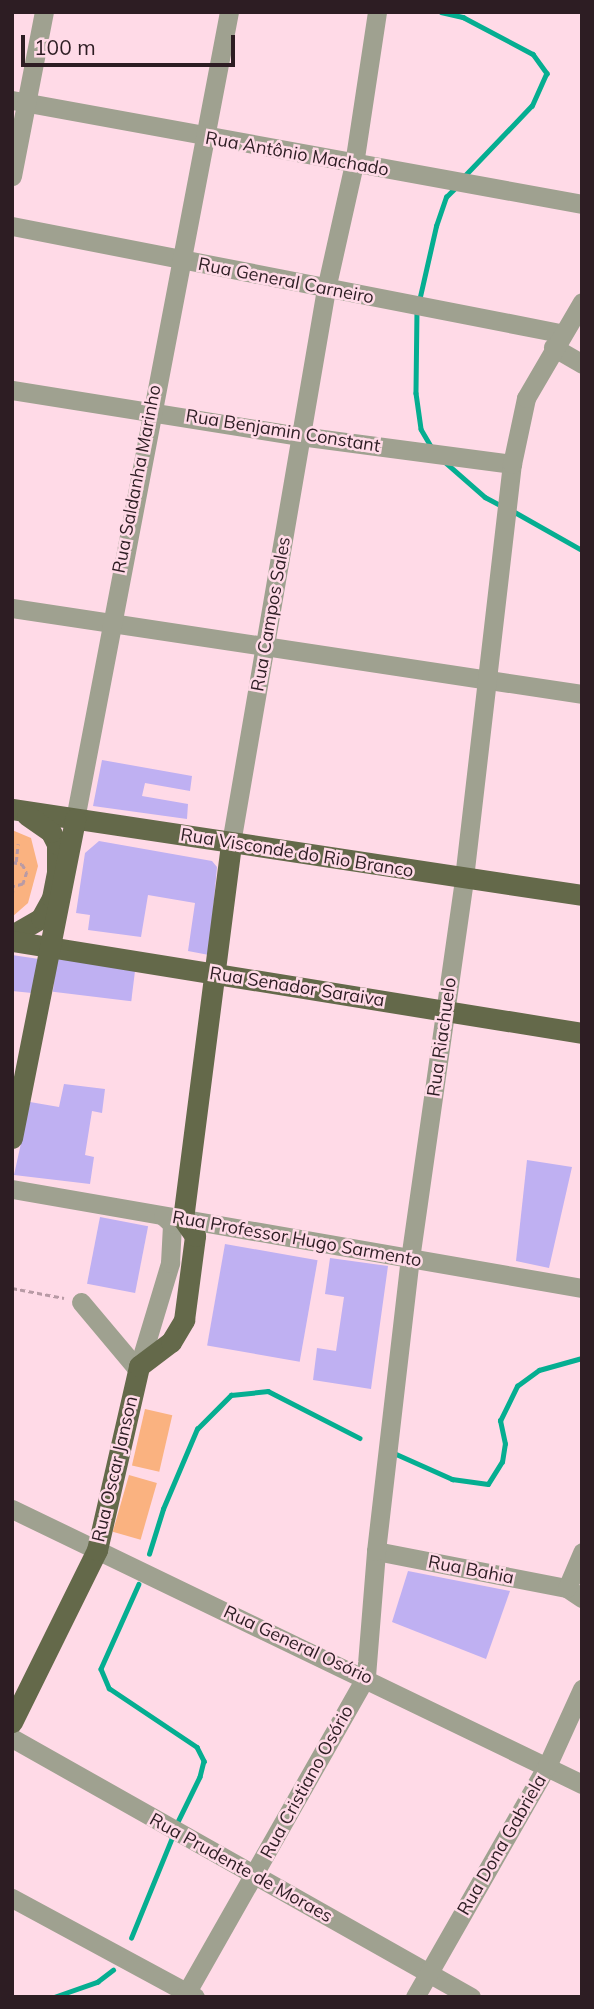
<!DOCTYPE html>
<meta charset="utf-8">
<style>
body{margin:0}
#map{position:relative;width:594px;height:2009px;overflow:hidden;background:#ffdae7;font-family:Mulish,sans-serif}
div>[style]{position:absolute}
.green>*{inset:0;background:#fab280;transform-origin:0 0}
.stream>*{height:4.5px;margin:-2.25px;padding:0 2.25px;transform-origin:2.25px;border-radius:2.25px;background:#05ae91}
.building>*{inset:0;background:#bfb0f2;transform-origin:0 0}
.path>*{height:2.5px;margin-top:-1.25px;transform-origin:0;background:repeating-linear-gradient(90deg,#b89aa5 0 5px,transparent 0 8.5px)}
.minor>*{height:19px;margin:-9.5px;padding:0 9.5px;transform-origin:9.5px;border-radius:9.5px;background:#9fa190}
.major>*{height:21px;margin:-10.5px;padding:0 10.5px;transform-origin:10.5px;border-radius:10.5px;background:#64694a}
span{translate:-50% -50%;white-space:nowrap;text-align:center;line-height:1.15;-webkit-text-stroke:5px #ffdae7;paint-order:stroke}
.street-label{font-size:18px;color:#2d1d23}
.frame{position:absolute;inset:0;border:14px solid #2d1d23;pointer-events:none}
.scale{position:absolute;left:21px;top:35px;width:214px;height:32px;box-sizing:border-box;border:4px solid #2d1d23;border-top:0;padding-left:9px;font-size:21px;line-height:24px;white-space:nowrap;color:#2d1d23;-webkit-text-stroke:5px #ffdae7;paint-order:stroke}
</style>
<div id="map">
<div class="green">
<i style="clip-path:polygon(12px 830px,31px 838px,38px 866px,28px 903px,12px 917px)"></i>
<i style="left:145px;top:1409px;width:28px;height:58px;rotate:13deg"></i>
<i style="left:129px;top:1475px;width:29px;height:59px;rotate:16deg"></i>
</div>
<div class="stream">
<i style="left:441px;top:12px;width:23px;rotate:13deg"></i>
<i style="left:463px;top:17px;width:79px;rotate:27.9deg"></i>
<i style="left:533px;top:54px;width:24px;rotate:54deg"></i>
<i style="left:547px;top:73px;width:36px;rotate:114deg"></i>
<i style="left:532px;top:106px;width:97px;rotate:133.7deg"></i>
<i style="left:419px;top:301px;width:77px;rotate:-77.2deg"></i>
<i style="left:436px;top:226px;width:31px;rotate:-71deg"></i>
<i style="left:446px;top:197px;width:13px;rotate:-45deg"></i>
<i style="left:417px;top:310px;width:83px;rotate:90.7deg"></i>
<i style="left:416px;top:393px;width:36px;rotate:82deg"></i>
<i style="left:421px;top:429px;width:22px;rotate:60deg"></i>
<i style="left:445px;top:462px;width:53px;rotate:41.2deg"></i>
<i style="left:485px;top:497px;width:19px;rotate:28deg"></i>
<i style="left:513px;top:511px;width:79px;rotate:29.5deg"></i>
<i style="left:394px;top:1453px;width:64px;rotate:24.1deg"></i>
<i style="left:452px;top:1479px;width:36px;rotate:8deg"></i>
<i style="left:488px;top:1484px;width:26px;rotate:-58deg"></i>
<i style="left:502px;top:1462px;width:18px;rotate:-81deg"></i>
<i style="left:505px;top:1444px;width:24px;rotate:-102deg"></i>
<i style="left:500px;top:1421px;width:39px;rotate:-64deg"></i>
<i style="left:517px;top:1386px;width:27px;rotate:-36deg"></i>
<i style="left:539px;top:1370px;width:45px;rotate:-15.6deg"></i>
<i style="left:149px;top:1554px;width:47px;rotate:-72.7deg"></i>
<i style="left:163px;top:1509px;width:87px;rotate:-67deg"></i>
<i style="left:197px;top:1429px;width:48px;rotate:-45deg"></i>
<i style="left:231px;top:1395px;width:37px;rotate:-6deg"></i>
<i style="left:268px;top:1391px;width:103px;rotate:27.1deg"></i>
<i style="left:139px;top:1584px;width:93px;rotate:114.1deg"></i>
<i style="left:101px;top:1669px;width:21px;rotate:67deg"></i>
<i style="left:109px;top:1688px;width:106px;rotate:33.8deg"></i>
<i style="left:197px;top:1747px;width:16px;rotate:63deg"></i>
<i style="left:204px;top:1761px;width:16px;rotate:104deg"></i>
<i style="left:200px;top:1777px;width:52px;rotate:116.1deg"></i>
<i style="left:131px;top:1938px;width:111px;rotate:-67.8deg"></i>
<i style="left:54px;top:1997px;width:46px;rotate:-19.2deg"></i>
<i style="left:97px;top:1982px;width:20px;rotate:-37deg"></i>
</div>
<div class="building">
<i style="clip-path:polygon(102px 760px,192px 776px,190px 791px,145px 783px,142px 796px,188px 804px,187px 819px,93px 806px)"></i>
<i style="clip-path:polygon(99px 841px,212px 861px,217px 867px,209px 955px,188px 951px,195px 903px,148px 895px,141px 937px,88px 930px,90px 915px,76px 913px,85px 853px)"></i>
<i style="clip-path:polygon(12px 955px,39px 959px,32px 993px,12px 991px)"></i>
<i style="left:57px;top:958px;width:79px;height:34px;rotate:7deg"></i>
<i style="clip-path:polygon(64px 1084px,105px 1089px,102px 1113px,92px 1111px,85px 1155px,94px 1157px,90px 1184px,14px 1175px,30px 1102px,59px 1107px)"></i>
<i style="clip-path:polygon(527px 1160px,572px 1167px,549px 1268px,516px 1261px)"></i>
<i style="left:100px;top:1217px;width:49px;height:68px;rotate:11deg"></i>
<i style="left:225px;top:1244px;width:94px;height:103px;rotate:10deg"></i>
<i style="clip-path:polygon(330px 1258px,388px 1266px,371px 1389px,313px 1380px,317px 1348px,336px 1351px,344px 1297px,325px 1294px)"></i>
<i style="clip-path:polygon(408px 1571px,510px 1591px,486px 1659px,392px 1622px)"></i>
</div>
<div class="path">
<i style="left:12px;top:862px;width:10px;rotate:11deg"></i>
<i style="left:22px;top:864px;width:9px;rotate:58deg"></i>
<i style="left:27px;top:872px;width:13px;rotate:108deg"></i>
<i style="left:23px;top:884px;width:11px;rotate:165deg"></i>
<i style="left:16px;top:862px;width:18px;rotate:-84deg"></i>
<i style="left:12px;top:895px;width:8px;rotate:-83deg"></i>
<i style="left:12px;top:1288px;width:53px;rotate:10.9deg"></i>
</div>
<div class="minor">
<i style="left:12px;top:100px;width:579px;rotate:10.34deg"></i>
<i style="left:12px;top:176px;width:167px;rotate:-79deg"></i>
<i style="left:12px;top:226px;width:558px;rotate:11.05deg"></i>
<i style="left:553px;top:347px;width:34px;rotate:30deg"></i>
<i style="left:12px;top:390px;width:292px;rotate:9.1deg"></i>
<i style="left:300px;top:436px;width:214px;rotate:7.5deg"></i>
<i style="left:12px;top:608px;width:576px;rotate:8.58deg"></i>
<i style="left:75px;top:819px;width:822px;rotate:-79.2deg"></i>
<i style="left:231px;top:843px;width:562px;rotate:-80.27deg"></i>
<i style="left:326px;top:289px;width:128px;rotate:-77.4deg"></i>
<i style="left:354px;top:164px;width:154px;rotate:-81.4deg"></i>
<i style="left:12px;top:1189px;width:579px;rotate:9.85deg"></i>
<i style="left:81px;top:1302px;width:89px;rotate:50deg"></i>
<i style="left:139px;top:1366px;width:108px;rotate:-73.2deg"></i>
<i style="left:170px;top:1263px;width:39px;rotate:-87deg"></i>
<i style="left:172px;top:1224px;width:12px;rotate:-138deg"></i>
<i style="left:12px;top:1509px;width:633px;rotate:25.76deg"></i>
<i style="left:376px;top:1551px;width:195px;rotate:11deg"></i>
<i style="left:567px;top:1588px;width:18px;rotate:34deg"></i>
<i style="left:567px;top:1588px;width:39px;rotate:-67deg"></i>
<i style="left:12px;top:1738px;width:527px;rotate:29.43deg"></i>
<i style="left:12px;top:1898px;width:208px;rotate:28.4deg"></i>
<i style="left:184px;top:1997px;width:369px;rotate:-60.4deg"></i>
<i style="left:366px;top:1676px;width:125px;rotate:-85.4deg"></i>
<i style="left:376px;top:1551px;width:294px;rotate:-83.4deg"></i>
<i style="left:410px;top:1259px;width:385px;rotate:-81.9deg"></i>
<i style="left:464px;top:878px;width:417px;rotate:-83.4deg"></i>
<i style="left:512px;top:464px;width:67px;rotate:-78deg"></i>
<i style="left:526px;top:398px;width:111px;rotate:-59.7deg"></i>
<i style="left:415px;top:1997px;width:266px;rotate:-60.3deg"></i>
<i style="left:547px;top:1766px;width:85px;rotate:-65.6deg"></i>
</div>
<div class="major">
<i style="left:12px;top:809px;width:576px;rotate:8.58deg"></i>
<i style="left:12px;top:935px;width:34px;rotate:-30deg"></i>
<i style="left:41px;top:918px;width:23px;rotate:-61deg"></i>
<i style="left:52px;top:898px;width:25px;rotate:-79deg"></i>
<i style="left:57px;top:873px;width:29px;rotate:-90deg"></i>
<i style="left:57px;top:844px;width:13px;rotate:-117deg"></i>
<i style="left:51px;top:832px;width:29px;rotate:-145deg"></i>
<i style="left:12px;top:941px;width:577px;rotate:9.17deg"></i>
<i style="left:12px;top:1138px;width:325px;rotate:-78.8deg"></i>
<i style="left:12px;top:1722px;width:192px;rotate:-63.7deg"></i>
<i style="left:97px;top:1550px;width:189px;rotate:-77.1deg"></i>
<i style="left:139px;top:1366px;width:40px;rotate:-37deg"></i>
<i style="left:171px;top:1342px;width:26px;rotate:-59deg"></i>
<i style="left:184px;top:1320px;width:85px;rotate:-82.5deg"></i>
<i style="left:195px;top:1236px;width:21px;rotate:-125deg"></i>
<i style="left:183px;top:1219px;width:379px;rotate:-82.7deg"></i>
</div>
<div class="street-label">
<span style="left:297px;top:154px;rotate:10deg">Rua Antônio Machado</span>
<span style="left:286px;top:281px;rotate:11deg">Rua General Carneiro</span>
<span style="left:283px;top:431px;rotate:9deg">Rua Benjamin Constant</span>
<span style="left:137px;top:479px;rotate:-79deg">Rua Saldanha Marinho</span>
<span style="left:271px;top:614px;rotate:-80deg">Rua Campos Sales</span>
<span style="left:297px;top:853px;rotate:9deg">Rua Visconde do Rio Branco</span>
<span style="left:297px;top:987px;rotate:9deg">Rua Senador Saraiva</span>
<span style="left:442px;top:1037px;rotate:-82deg">Rua Riachuelo</span>
<span style="left:297px;top:1239px;rotate:10deg">Rua Professor Hugo Sarmento</span>
<span style="left:115px;top:1469px;rotate:-77deg">Rua Oscar Janson</span>
<span style="left:471px;top:1570px;rotate:11deg">Rua Bahia</span>
<span style="left:298px;top:1645px;rotate:25deg">Rua General Osório</span>
<span style="left:307px;top:1782px;rotate:-61deg">Rua Cristiano Osório</span>
<span style="left:502px;top:1845px;rotate:-60deg">Rua Dona Gabriela</span>
<span style="left:241px;top:1868px;rotate:29deg">Rua Prudente de Moraes</span>
</div>
<div class="frame"></div>
<div class="scale">100 m</div>
</div>
